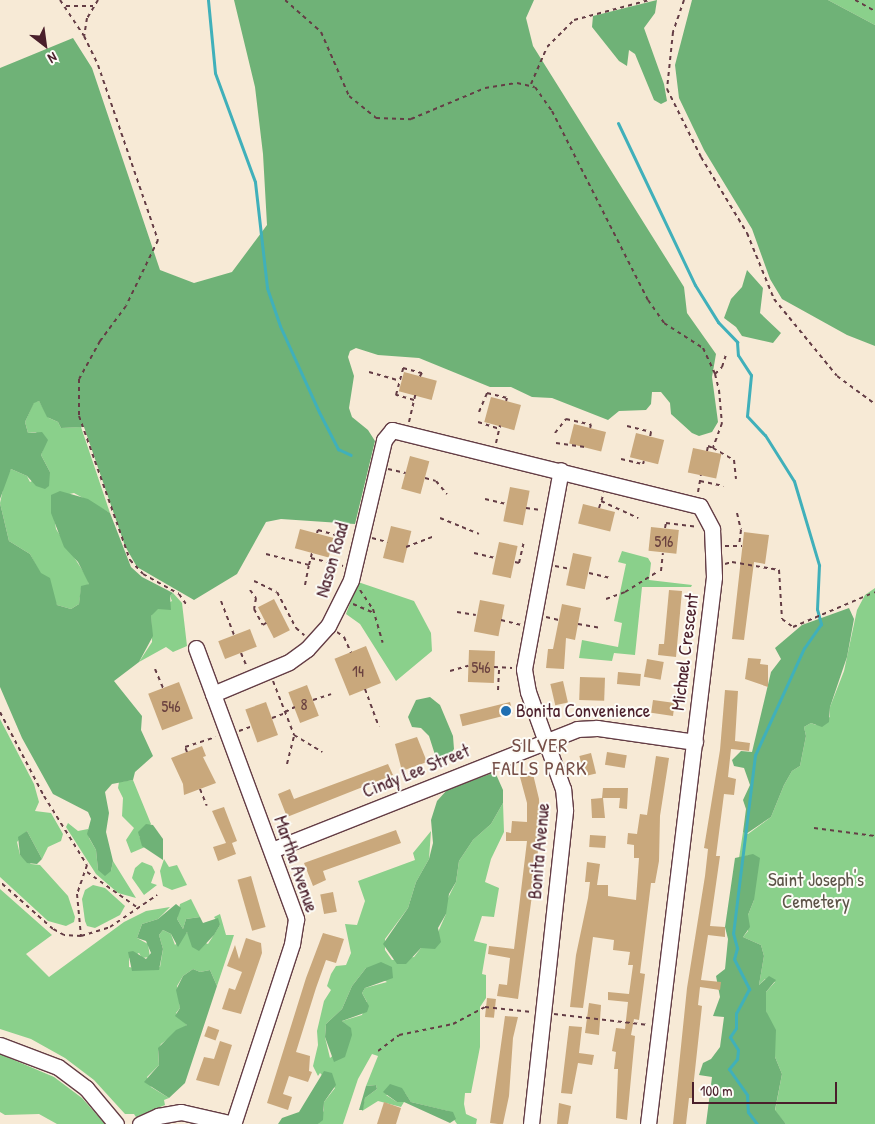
<!DOCTYPE html>
<style>
body{margin:0}
#map{position:relative;width:875px;height:1124px;overflow:hidden;background:#f7ead6;font-family:"Patrick Hand",sans-serif}
div>[style]{position:absolute}
.green>*{inset:0;background:#8ad08b}
.forest>*{inset:0;background:#6fb277}
.stream>*{height:3px;margin:-1.5px;padding:0 1.5px;transform-origin:1.5px;border-radius:1.5px;background:#40b0ba}
.building>*{inset:0;background:#c9a87c;transform-origin:0 0}
.path>*{height:2px;margin-top:-1px;transform-origin:0;background:repeating-linear-gradient(90deg,#643d45 0 4px,transparent 0 8px)}
.roads{filter:drop-shadow(1px 0 #643d45) drop-shadow(-1px 0 #643d45) drop-shadow(0 1px #643d45) drop-shadow(0 -1px #643d45)}
.minor>*{height:15px;margin:-7.5px;padding:0 7.5px;transform-origin:7.5px;border-radius:7.5px;background:#fff}
.dots>*{width:14px;height:14px;translate:-50% -50%;box-sizing:border-box;border:2px solid #fdfcf7;border-radius:50%}
span{translate:-50% -50%;white-space:nowrap;text-align:center;line-height:1.15;-webkit-text-stroke:4px #fdfcf7;paint-order:stroke}
.number-label{font-size:16px;color:#6a413f}
.number-label span{-webkit-text-stroke-width:0}
.street-label{font-size:19px;color:#4a1f2b}
.poi-label{font-size:19px;color:#4a1f2b}
.left{translate:0 -50%;text-align:left}
.park-label{font-size:19px;color:#5d5448}
.neighbourhood-label{font-size:20px;color:#764f47;letter-spacing:1px}
.north{position:absolute;left:20px;top:20px;width:50px;height:50px;-webkit-text-stroke:4px #fdfcf7;paint-order:stroke;rotate:150deg;font-size:14px;font-weight:700;line-height:20px;text-align:center;color:#4a1f2b}
.north::after{content:'';display:block;margin:auto;width:18px;height:22px;background:#4a1f2b;clip-path:polygon(50% 0,100% 100%,50% 72%,0 100%)}
.scale{position:absolute;left:692px;top:1082px;width:145px;height:22px;box-sizing:border-box;border:2px solid #4a1f2b;border-top:0;padding-left:6px;font-size:15px;line-height:18px;white-space:nowrap;color:#4a1f2b;-webkit-text-stroke:4px #fdfcf7;paint-order:stroke}
</style>
<div id="map">
<div class="green">
<i style="clip-path:polygon(828px 0,875px 0,875px 25px)"></i>
<i style="clip-path:polygon(39px 401px,49px 418px,58px 422px,61px 428px,81px 427px,110px 513px,74px 493px,51px 498px,56px 529px,88px 579px,89px 584px,81px 589px,79px 604px,71px 609px,57px 605px,30px 554px,9px 541px,0 503px,5px 480px,11px 469px,27px 476px,30px 482px,50px 472px,41px 455px,45px 444px,36px 432px,28px 433px,25px 422px,34px 402px)"></i>
<i style="clip-path:polygon(622px 551px,648px 558px,651px 563px,649px 580px,692px 585px,691px 587px,642px 587px,635px 655px,614px 653px,612px 661px,579px 658px,582px 640px,618px 647px,622px 623px,614px 621px,626px 564px,618px 562px)"></i>
<i style="clip-path:polygon(358px 582px,414px 601px,431px 633px,432px 651px,396px 681px,360px 624px,346px 614px)"></i>
<i style="clip-path:polygon(875px 588px,875px 1124px,786px 1124px,775px 1111px,782px 1074px,775px 1057px,766px 1011px,766px 992px,775px 982px,765px 979px,759px 985px,764px 956px,761px 945px,743px 937px,748px 931px,748px 915px,754px 900px,750px 855px,739px 858px,743px 832px,748px 834px,771px 817px,784px 785px,792px 771px,800px 766px,806px 736px,804px 727px,811px 723px,816px 725px,830px 717px,830px 707px,844px 671px,857px 610px,865px 595px)"></i>
<i style="clip-path:polygon(173px 593px,182px 603px,187px 646px,173px 652px,166px 647px,139px 662px,152px 642px,151px 616px,155px 610px,172px 601px,170px 596px)"></i>
<i style="clip-path:polygon(0 719px,34px 784px,39px 802px,35px 811px,51px 813px,63px 834px,61px 841px,48px 847px,42px 859px,27px 831px,17px 842px,20px 855px,31px 864px,40px 865px,68px 896px,75px 917px,74px 922px,66px 926px,48px 921px,0 877px)"></i>
<i style="clip-path:polygon(133px 780px,151px 824px,139px 836px,145px 847px,131px 853px,126px 840px,134px 828px,122px 816px,123px 798px,118px 788px,119px 782px)"></i>
<i style="clip-path:polygon(evenodd,503px 803px,504px 832px,491px 859px,485px 882px,499px 888px,494px 917px,482px 916px,474px 941px,487px 944px,482px 974px,486px 975px,486px 998px,480px 1007px,480px 1047px,471px 1093px,465px 1093px,464px 1104px,466px 1114px,477px 1119px,476px 1124px,457px 1124px,448px 1111px,411px 1102px,405px 1093px,386px 1095px,397px 1102px,404px 1102px,401px 1107px,378px 1101px,362px 1111px,365px 1098px,377px 1089px,376px 1085px,366px 1086px,378px 1056px,372px 1054px,358px 1079px,343px 1124px,318px 1124px,324px 1110px,324px 1102px,335px 1088px,320px 1073px,318px 1076px,313px 1066px,318px 1045px,317px 1031px,324px 1001px,331px 990px,327px 986px,331px 974px,336px 966px,346px 965px,351px 953px,345px 924px,357px 925px,365px 901px,358px 881px,415px 860px,413px 853px,431px 831px,429px 859px,416px 882px,408px 908px,385px 939px,385px 950px,392px 960px,414px 957px,421px 948px,431px 948px,446px 914px,446px 902px,456px 882px,459px 861px,473px 840px,491px 824px,503px 803px,366px 968px,387px 982px,365px 988px,362px 993px,367px 1002px,362px 1015px,342px 1021px,349px 1027px,347px 1044px,330px 1058px,325px 1037px,326px 1024px,342px 1009px,352px 986px,366px 968px)"></i>
<i style="clip-path:polygon(68px 823px,78px 831px,88px 829px,89px 838px,96px 850px,98px 870px,111px 871px,113px 861px,136px 898px,118px 893px,96px 874px,66px 827px)"></i>
<i style="clip-path:polygon(164px 859px,169px 867px,177px 865px,187px 885px,172px 890px,163px 886px,160px 871px)"></i>
<i style="clip-path:polygon(142px 862px,152px 866px,155px 872px,151px 883px,157px 885px,144px 895px,132px 878px,135px 868px)"></i>
<i style="clip-path:polygon(93px 885px,105px 888px,125px 906px,120px 915px,95px 928px,87px 926px,85px 921px,82px 899px,85px 890px)"></i>
<i style="clip-path:polygon(0 889px,52px 935px,26px 954px,49px 977px,124px 922px,146px 911px,170px 907px,158px 919px,142px 924px,137px 938px,148px 944px,150px 957px,142px 958px,139px 953px,129px 958px,129px 967px,143px 970px,160px 967px,163px 949px,159px 935px,163px 930px,171px 934px,175px 945px,187px 932px,191px 937px,208px 944px,220px 925px,214px 917px,220px 914px,226px 935px,234px 935px,217px 986px,210px 970px,200px 972px,193px 969px,183px 976px,177px 986px,180px 1008px,176px 1013px,187px 1025px,161px 1044px,158px 1051px,159px 1065px,147px 1077px,151px 1087px,169px 1098px,164px 1100px,165px 1105px,136px 1117px,134px 1114px,125px 1114px,94px 1080px,65px 1058px,31px 1039px,0 1029px)"></i>
<i style="clip-path:polygon(191px 899px,200px 917px,186px 919px,183px 929px,177px 919px,180px 904px)"></i>
<i style="clip-path:polygon(0 1054px,54px 1077px,82px 1098px,105px 1124px,57px 1124px,39px 1114px,5px 1115px,0 1112px)"></i>
</div>
<div class="forest">
<i style="clip-path:polygon(234px 0,534px 0,526px 18px,533px 46px,684px 287px,687px 313px,716px 354px,712px 377px,718px 422px,712px 432px,699px 436px,692px 433px,671px 414px,670px 403px,661px 392px,652px 392px,651px 404px,646px 410px,619px 411px,608px 420px,552px 398px,532px 397px,511px 387px,490px 387px,419px 358px,378px 355px,356px 348px,350px 351px,348px 357px,354px 376px,349px 408px,352px 417px,368px 430px,375px 441px,355px 524px,281px 519px,266px 522px,237px 574px,194px 600px,137px 567px,125px 546px,84px 427px,61px 428px,58px 422px,47px 417px,39px 401px,34px 403px,25px 422px,28px 433px,42px 432px,48px 440px,41px 455px,50px 472px,49px 486px,45px 489px,36px 486px,27px 476px,11px 469px,0 499px,0 68px,73px 38px,92px 68px,160px 270px,194px 283px,232px 272px,267px 225px,263px 154px,255px 87px)"></i>
<i style="clip-path:polygon(657px 0,655px 13px,644px 28px,664px 84px,667px 101px,661px 104px,654px 100px,635px 54px,629px 50px,627px 66px,619px 61px,592px 27px,593px 16px)"></i>
<i style="clip-path:polygon(692px 0,828px 0,875px 25px,875px 346px,847px 335px,782px 299px,770px 279px,752px 229px,704px 150px,679px 98px,675px 65px)"></i>
<i style="clip-path:polygon(747px 270px,763px 288px,760px 313px,781px 333px,773px 343px,742px 336px,736px 327px,724px 318px,731px 299px,742px 287px)"></i>
<i style="clip-path:polygon(60px 491px,88px 499px,110px 513px,131px 567px,142px 577px,173px 593px,170px 596px,171px 610px,158px 609px,151px 616px,153px 636px,139px 662px,114px 681px,142px 716px,141px 730px,153px 756px,135px 772px,133px 780px,112px 784px,105px 792px,109px 813px,106px 832px,113px 861px,111px 871px,105px 876px,98px 870px,96px 850px,87px 834px,91px 819px,88px 812px,53px 794px,22px 738px,0 687px,0 503px,9px 541px,30px 554px,41px 573px,50px 578px,57px 605px,71px 609px,79px 604px,81px 586px,89px 584px,78px 562px,64px 547px,51px 513px,51px 495px)"></i>
<i style="clip-path:polygon(849px 608px,854px 619px,847px 657px,830px 707px,829px 722px,822px 727px,811px 723px,804px 727px,806px 736px,800px 766px,792px 771px,784px 785px,771px 817px,746px 834px,743px 832px,746px 809px,743px 800px,750px 785px,744px 768px,734px 766px,732px 760px,741px 751px,752px 752px,771px 672px,781px 659px,775px 648px,802px 625px)"></i>
<i style="clip-path:polygon(430px 697px,440px 705px,453px 736px,454px 749px,450px 755px,437px 761px,429px 736px,421px 728px,412px 727px,408px 717px,416px 700px)"></i>
<i style="clip-path:polygon(495px 772px,503px 790px,503px 803px,491px 824px,473px 840px,459px 861px,456px 882px,449px 894px,446px 914px,438px 928px,441px 942px,435px 949px,421px 948px,406px 964px,397px 964px,383px 944px,408px 908px,416px 882px,429px 859px,433px 843px,431px 820px,437px 801px,447px 790px)"></i>
<i style="clip-path:polygon(146px 824px,153px 825px,163px 839px,163px 860px,142px 846px,138px 832px)"></i>
<i style="clip-path:polygon(27px 831px,42px 859px,37px 864px,27px 863px,20px 855px,18px 837px)"></i>
<i style="clip-path:polygon(753px 854px,760px 858px,754px 900px,748px 915px,750px 927px,743px 937px,761px 945px,764px 956px,759px 985px,769px 976px,776px 980px,766px 992px,766px 1011px,776px 1030px,775px 1057px,782px 1074px,775px 1110px,786px 1124px,706px 1124px,712px 1077px,699px 1075px,703px 1063px,711px 1059px,720px 1047px,724px 1017px,713px 1016px,720px 997px,716px 976px,725px 969px,728px 939px,725px 927px,735px 858px)"></i>
<i style="clip-path:polygon(176px 904px,181px 908px,177px 919px,183px 929px,186px 919px,200px 917px,203px 923px,218px 918px,220px 925px,214px 935px,199px 951px,192px 947px,187px 932px,178px 947px,171px 934px,163px 930px,159px 935px,163px 949px,159px 970px,132px 971px,128px 952px,133px 951px,146px 959px,151px 953px,146px 941px,137px 938px,142px 924px,158px 919px)"></i>
<i style="clip-path:polygon(381px 962px,392px 967px,393px 978px,365px 988px,362px 993px,369px 1006px,367px 1012px,342px 1021px,351px 1028px,352px 1035px,345px 1057px,334px 1062px,325px 1037px,326px 1024px,342px 1009px,352px 986px,366px 968px)"></i>
<i style="clip-path:polygon(193px 969px,200px 972px,210px 970px,217px 986px,185px 1083px,169px 1098px,144px 1082px,159px 1065px,158px 1048px,176px 1030px,187px 1025px,175px 1016px,180px 1008px,176px 990px,183px 976px)"></i>
<i style="clip-path:polygon(324px 1071px,332px 1073px,336px 1085px,324px 1102px,323px 1120px,318px 1124px,278px 1124px,282px 1118px,299px 1112px)"></i>
<i style="clip-path:polygon(390px 1084px,402px 1088px,411px 1102px,453px 1112px,456px 1119px,450px 1123px,404px 1102px,397px 1102px,383px 1092px)"></i>
<i style="clip-path:polygon(376px 1085px,377px 1089px,365px 1098px,363px 1110px,359px 1110px,366px 1086px)"></i>
</div>
<div class="stream">
<i style="left:208px;top:0;width:73px;rotate:84.5deg"></i>
<i style="left:215px;top:73px;width:116px;rotate:69.8deg"></i>
<i style="left:255px;top:182px;width:107px;rotate:83.5deg"></i>
<i style="left:267px;top:288px;width:40px;rotate:71.1deg"></i>
<i style="left:280px;top:326px;width:94px;rotate:65.6deg"></i>
<i style="left:319px;top:412px;width:42px;rotate:62.8deg"></i>
<i style="left:338px;top:449px;width:14px;rotate:25deg"></i>
<i style="left:618px;top:123px;width:179px;rotate:64.6deg"></i>
<i style="left:695px;top:285px;width:44px;rotate:58.1deg"></i>
<i style="left:718px;top:322px;width:28px;rotate:46deg"></i>
<i style="left:737px;top:342px;width:13px;rotate:86deg"></i>
<i style="left:738px;top:355px;width:24px;rotate:57deg"></i>
<i style="left:751px;top:375px;width:41px;rotate:95.6deg"></i>
<i style="left:747px;top:416px;width:26px;rotate:47deg"></i>
<i style="left:765px;top:435px;width:54px;rotate:57.8deg"></i>
<i style="left:794px;top:481px;width:88px;rotate:73.4deg"></i>
<i style="left:819px;top:565px;width:44px;rotate:92.6deg"></i>
<i style="left:817px;top:609px;width:16px;rotate:75deg"></i>
<i style="left:821px;top:624px;width:29px;rotate:125deg"></i>
<i style="left:804px;top:648px;width:118px;rotate:114.6deg"></i>
<i style="left:755px;top:755px;width:179px;rotate:97deg"></i>
<i style="left:733px;top:933px;width:16px;rotate:75deg"></i>
<i style="left:737px;top:948px;width:11px;rotate:105deg"></i>
<i style="left:734px;top:959px;width:34px;rotate:63deg"></i>
<i style="left:749px;top:989px;width:27px;rotate:118deg"></i>
<i style="left:736px;top:1013px;width:15px;rotate:90deg"></i>
<i style="left:736px;top:1028px;width:11px;rotate:124deg"></i>
<i style="left:730px;top:1037px;width:15px;rotate:58deg"></i>
<i style="left:738px;top:1050px;width:9px;rotate:96deg"></i>
<i style="left:737px;top:1059px;width:13px;rotate:129deg"></i>
<i style="left:729px;top:1069px;width:32px;rotate:55deg"></i>
<i style="left:747px;top:1095px;width:17px;rotate:87deg"></i>
<i style="left:748px;top:1112px;width:15px;rotate:53deg"></i>
</div>
<div class="building">
<i style="left:404px;top:372px;width:34px;height:20px;rotate:15deg"></i>
<i style="left:491px;top:397px;width:31px;height:26px;rotate:15deg"></i>
<i style="left:574px;top:424px;width:33px;height:20px;rotate:14deg"></i>
<i style="left:636px;top:433px;width:29px;height:25px;rotate:14deg"></i>
<i style="left:693px;top:448px;width:29px;height:25px;rotate:12deg"></i>
<i style="left:410px;top:456px;width:20px;height:34px;rotate:15deg"></i>
<i style="left:510px;top:487px;width:20px;height:35px;rotate:11deg"></i>
<i style="left:583px;top:504px;width:33px;height:20px;rotate:14deg"></i>
<i style="left:391px;top:526px;width:21px;height:33px;rotate:14deg"></i>
<i style="left:651px;top:527px;width:28px;height:24px;rotate:6deg"></i>
<i style="left:300px;top:529px;width:35px;height:20px;rotate:15deg"></i>
<i style="clip-path:polygon(744px 532px,769px 535px,765px 564px,754px 562px,744px 640px,732px 639px)"></i>
<i style="left:499px;top:542px;width:19px;height:33px;rotate:12deg"></i>
<i style="left:573px;top:553px;width:19px;height:33px;rotate:12deg"></i>
<i style="clip-path:polygon(669px 590px,682px 591px,676px 657px,658px 655px,659px 644px,664px 644px)"></i>
<i style="left:274px;top:599px;width:35px;height:18px;rotate:63deg"></i>
<i style="left:480px;top:600px;width:25px;height:32px;rotate:11deg"></i>
<i style="clip-path:polygon(562px 604px,581px 608px,575px 640px,566px 638px,564px 669px,546px 668px,548px 649px,553px 649px)"></i>
<i style="left:250px;top:629px;width:19px;height:34px;rotate:69deg"></i>
<i style="left:366px;top:646px;width:40px;height:34px;rotate:68deg"></i>
<i style="left:469px;top:650px;width:26px;height:32px;rotate:2deg"></i>
<i style="clip-path:polygon(748px 658px,761px 659px,760px 664px,768px 665px,768px 687px,745px 679px)"></i>
<i style="left:647px;top:659px;width:17px;height:18px;rotate:10deg"></i>
<i style="left:618px;top:672px;width:23px;height:12px;rotate:5deg"></i>
<i style="left:580px;top:677px;width:25px;height:23px;rotate:2deg"></i>
<i style="left:563px;top:681px;width:22px;height:13px;rotate:77deg"></i>
<i style="left:179px;top:682px;width:39px;height:33px;rotate:69deg"></i>
<i style="left:307px;top:685px;width:33px;height:20px;rotate:69deg"></i>
<i style="clip-path:polygon(725px 690px,738px 691px,735px 741px,750px 743px,749px 751px,731px 749px,728px 777px,736px 779px,734px 795px,724px 794px,716px 856px,720px 856px,710px 926px,725px 927px,725px 937px,708px 935px,701px 980px,721px 982px,720px 990px,700px 987px,698px 1005px,702px 1006px,692px 1098px,689px 1098px,686px 1124px,673px 1124px,687px 988px,705px 876px,708px 849px,704px 848px,720px 750px)"></i>
<i style="left:653px;top:700px;width:22px;height:13px;rotate:8deg"></i>
<i style="left:266px;top:702px;width:35px;height:22px;rotate:70deg"></i>
<i style="left:510px;top:702px;width:12px;height:52px;rotate:76deg"></i>
<i style="clip-path:polygon(417px 737px,427px 762px,402px 771px,395px 744px)"></i>
<i style="clip-path:polygon(202px 746px,206px 756px,203px 757px,216px 783px,184px 795px,183px 784px,171px 758px)"></i>
<i style="left:607px;top:752px;width:20px;height:13px;rotate:9deg"></i>
<i style="left:591px;top:753px;width:21px;height:12px;rotate:76deg"></i>
<i style="clip-path:polygon(656px 756px,669px 758px,660px 816px,659px 861px,655px 883px,651px 883px,640px 973px,645px 974px,639px 1020px,634px 1019px,631px 1035px,635px 1036px,627px 1120px,616px 1118px,618px 1069px,614px 1069px,616px 1052px,612px 1051px,616px 1028px,625px 1029px,628px 1002px,608px 1000px,608px 992px,629px 994px,633px 965px,628px 965px,630px 952px,613px 950px,614px 940px,593px 937px,583px 1008px,570px 1007px,576px 955px,588px 898px,590px 882px,585px 882px,587px 862px,600px 864px,597px 885px,608px 885px,608px 896px,636px 900px,639px 858px,634px 858px,634px 845px,627px 844px,628px 833px,637px 834px,640px 814px,647px 815px)"></i>
<i style="clip-path:polygon(388px 764px,393px 775px,287px 817px,278px 794px,290px 789px,294px 799px)"></i>
<i style="clip-path:polygon(533px 774px,539px 799px,540px 836px,518px 999px,497px 996px,499px 984px,507px 985px,510px 958px,488px 954px,489px 946px,514px 949px,527px 841px,506px 841px,506px 832px,511px 833px,512px 821px,527px 822px,527px 803px,520px 777px)"></i>
<i style="clip-path:polygon(603px 788px,628px 788px,627px 809px,619px 808px,620px 798px,603px 798px,605px 818px,592px 818px,591px 799px,602px 798px)"></i>
<i style="clip-path:polygon(224px 807px,237px 841px,232px 843px,236px 854px,218px 861px,213px 847px,226px 843px,212px 811px)"></i>
<i style="clip-path:polygon(396px 830px,401px 843px,323px 871px,326px 880px,313px 886px,304px 863px)"></i>
<i style="left:590px;top:835px;width:16px;height:12px;rotate:4deg"></i>
<i style="left:251px;top:876px;width:53px;height:14px;rotate:74deg"></i>
<i style="left:333px;top:892px;width:20px;height:13px;rotate:79deg"></i>
<i style="clip-path:polygon(323px 933px,344px 939px,336px 963px,326px 960px,316px 988px,296px 1052px,310px 1056px,309px 1071px,312px 1072px,308px 1082px,289px 1076px,283px 1094px,292px 1097px,288px 1110px,267px 1103px,306px 978px)"></i>
<i style="clip-path:polygon(246px 938px,261px 943px,262px 953px,241px 1014px,222px 1009px,229px 988px,235px 990px,242px 972px,227px 966px,235px 945px,239px 959px)"></i>
<i style="left:487px;top:998px;width:9px;height:19px;rotate:6deg"></i>
<i style="clip-path:polygon(589px 1003px,601px 1005px,599px 1035px,585px 1033px)"></i>
<i style="clip-path:polygon(505px 1016px,518px 1017px,513px 1038px,509px 1096px,503px 1124px,498px 1124px,490px 1123px)"></i>
<i style="left:208px;top:1026px;width:12px;height:11px;rotate:20deg"></i>
<i style="clip-path:polygon(569px 1026px,582px 1027px,579px 1053px,594px 1055px,592px 1065px,578px 1063px,572px 1094px,561px 1093px)"></i>
<i style="clip-path:polygon(220px 1041px,232px 1045px,219px 1086px,196px 1080px,204px 1057px,214px 1059px)"></i>
<i style="clip-path:polygon(384px 1102px,401px 1108px,396px 1124px,377px 1124px)"></i>
<i style="clip-path:polygon(559px 1103px,571px 1106px,568px 1124px,557px 1124px)"></i>
</div>
<div class="path">
<i style="left:60px;top:0;width:43px;rotate:56.3deg"></i>
<i style="left:98px;top:0;width:21px;rotate:121deg"></i>
<i style="left:87px;top:18px;width:18px;rotate:99deg"></i>
<i style="left:84px;top:36px;width:32px;rotate:64deg"></i>
<i style="left:98px;top:65px;width:185px;rotate:71.1deg"></i>
<i style="left:158px;top:240px;width:73px;rotate:115.9deg"></i>
<i style="left:126px;top:306px;width:44px;rotate:126.6deg"></i>
<i style="left:100px;top:341px;width:43px;rotate:118.9deg"></i>
<i style="left:79px;top:379px;width:37px;rotate:90deg"></i>
<i style="left:79px;top:416px;width:153px;rotate:70.5deg"></i>
<i style="left:130px;top:560px;width:19px;rotate:47deg"></i>
<i style="left:143px;top:574px;width:41px;rotate:29.1deg"></i>
<i style="left:179px;top:594px;width:16px;rotate:55deg"></i>
<i style="left:285px;top:0;width:48px;rotate:41.6deg"></i>
<i style="left:321px;top:32px;width:70px;rotate:66.4deg"></i>
<i style="left:349px;top:96px;width:35px;rotate:39deg"></i>
<i style="left:376px;top:118px;width:35px;rotate:2deg"></i>
<i style="left:411px;top:119px;width:80px;rotate:-22.7deg"></i>
<i style="left:485px;top:88px;width:32px;rotate:-9deg"></i>
<i style="left:517px;top:83px;width:18px;rotate:13deg"></i>
<i style="left:535px;top:87px;width:29px;rotate:55deg"></i>
<i style="left:552px;top:111px;width:212px;rotate:63.1deg"></i>
<i style="left:648px;top:300px;width:28px;rotate:55deg"></i>
<i style="left:664px;top:323px;width:46px;rotate:32.7deg"></i>
<i style="left:703px;top:348px;width:29px;rotate:65deg"></i>
<i style="left:715px;top:374px;width:16px;rotate:76deg"></i>
<i style="left:719px;top:390px;width:33px;rotate:85deg"></i>
<i style="left:722px;top:423px;width:27px;rotate:110deg"></i>
<i style="left:684px;top:0;width:34px;rotate:109deg"></i>
<i style="left:673px;top:32px;width:57px;rotate:96deg"></i>
<i style="left:667px;top:89px;width:76px;rotate:63.4deg"></i>
<i style="left:701px;top:157px;width:89px;rotate:58.8deg"></i>
<i style="left:747px;top:233px;width:71px;rotate:67.8deg"></i>
<i style="left:774px;top:299px;width:99px;rotate:50.7deg"></i>
<i style="left:837px;top:376px;width:47px;rotate:36.4deg"></i>
<i style="left:855px;top:0;width:23px;rotate:29deg"></i>
<i style="left:66px;top:6px;width:27px"></i>
<i style="left:531px;top:84px;width:40px;rotate:-66.6deg"></i>
<i style="left:547px;top:47px;width:38px;rotate:-45deg"></i>
<i style="left:574px;top:20px;width:78px;rotate:-14.9deg"></i>
<i style="left:369px;top:372px;width:32px;rotate:16deg"></i>
<i style="left:715px;top:374px;width:10px;rotate:-45deg"></i>
<i style="left:722px;top:367px;width:13px;rotate:-72deg"></i>
<i style="left:414px;top:400px;width:19px;rotate:-164deg"></i>
<i style="left:396px;top:395px;width:28px;rotate:-75deg"></i>
<i style="left:403px;top:368px;width:20px;rotate:15deg"></i>
<i style="left:422px;top:373px;width:4px;rotate:124deg"></i>
<i style="left:479px;top:412px;width:21px;rotate:-67deg"></i>
<i style="left:487px;top:393px;width:21px;rotate:14deg"></i>
<i style="left:507px;top:398px;width:3px;rotate:108deg"></i>
<i style="left:409px;top:422px;width:28px;rotate:-77deg"></i>
<i style="left:478px;top:422px;width:22px;rotate:18deg"></i>
<i style="left:627px;top:426px;width:25px;rotate:14deg"></i>
<i style="left:651px;top:432px;width:5px;rotate:101deg"></i>
<i style="left:555px;top:433px;width:18px;rotate:-52deg"></i>
<i style="left:566px;top:419px;width:26px;rotate:13deg"></i>
<i style="left:591px;top:425px;width:3px;rotate:108deg"></i>
<i style="left:496px;top:443px;width:18px;rotate:-77deg"></i>
<i style="left:556px;top:443px;width:29px;rotate:8deg"></i>
<i style="left:707px;top:451px;width:5px;rotate:-79deg"></i>
<i style="left:708px;top:446px;width:5px;rotate:22deg"></i>
<i style="left:713px;top:448px;width:24px;rotate:30deg"></i>
<i style="left:734px;top:460px;width:19px;rotate:84deg"></i>
<i style="left:621px;top:459px;width:23px;rotate:13deg"></i>
<i style="left:643px;top:464px;width:3px;rotate:-72deg"></i>
<i style="left:388px;top:469px;width:18px;rotate:13deg"></i>
<i style="left:425px;top:478px;width:11px;rotate:15deg"></i>
<i style="left:436px;top:481px;width:17px;rotate:50deg"></i>
<i style="left:700px;top:481px;width:24px;rotate:12deg"></i>
<i style="left:698px;top:492px;width:17px;rotate:-80deg"></i>
<i style="left:485px;top:499px;width:23px;rotate:13deg"></i>
<i style="left:601px;top:501px;width:41px;rotate:24.7deg"></i>
<i style="left:526px;top:508px;width:15px;rotate:8deg"></i>
<i style="left:599px;top:508px;width:16px;rotate:-72deg"></i>
<i style="left:737px;top:513px;width:17px;rotate:77deg"></i>
<i style="left:741px;top:530px;width:16px;rotate:97deg"></i>
<i style="left:440px;top:518px;width:42px;rotate:22.3deg"></i>
<i style="left:665px;top:528px;width:5px;rotate:-79deg"></i>
<i style="left:666px;top:523px;width:31px;rotate:7deg"></i>
<i style="left:317px;top:533px;width:3px;rotate:-72deg"></i>
<i style="left:318px;top:530px;width:32px;rotate:16deg"></i>
<i style="left:372px;top:538px;width:16px;rotate:15deg"></i>
<i style="left:725px;top:546px;width:17px"></i>
<i style="left:406px;top:547px;width:31px;rotate:-21deg"></i>
<i style="left:474px;top:553px;width:23px;rotate:13deg"></i>
<i style="left:266px;top:554px;width:44px;rotate:14.3deg"></i>
<i style="left:309px;top:565px;width:12px;rotate:-76deg"></i>
<i style="left:311px;top:558px;width:33px;rotate:14deg"></i>
<i style="left:515px;top:562px;width:4px;rotate:14deg"></i>
<i style="left:519px;top:563px;width:22px;rotate:-77deg"></i>
<i style="left:725px;top:564px;width:7px;rotate:-16deg"></i>
<i style="left:732px;top:562px;width:48px;rotate:9.7deg"></i>
<i style="left:779px;top:570px;width:49px;rotate:86.5deg"></i>
<i style="left:782px;top:619px;width:14px;rotate:36deg"></i>
<i style="left:793px;top:627px;width:89px;rotate:-23.1deg"></i>
<i style="left:555px;top:566px;width:15px;rotate:11deg"></i>
<i style="left:661px;top:571px;width:18px;rotate:-84deg"></i>
<i style="left:589px;top:573px;width:22px;rotate:13deg"></i>
<i style="left:254px;top:581px;width:25px;rotate:26deg"></i>
<i style="left:277px;top:592px;width:41px;rotate:62.2deg"></i>
<i style="left:296px;top:628px;width:11px;rotate:41deg"></i>
<i style="left:305px;top:585px;width:20px;rotate:-79deg"></i>
<i style="left:250px;top:590px;width:10px;rotate:53deg"></i>
<i style="left:256px;top:598px;width:11px;rotate:100deg"></i>
<i style="left:254px;top:609px;width:18px;rotate:61deg"></i>
<i style="left:263px;top:625px;width:4px;rotate:-34deg"></i>
<i style="left:360px;top:590px;width:23px;rotate:56deg"></i>
<i style="left:373px;top:609px;width:35px;rotate:74deg"></i>
<i style="left:606px;top:599px;width:20px;rotate:-20deg"></i>
<i style="left:625px;top:592px;width:39px;rotate:-32deg"></i>
<i style="left:221px;top:601px;width:36px;rotate:69deg"></i>
<i style="left:353px;top:604px;width:23px;rotate:23deg"></i>
<i style="left:457px;top:612px;width:19px;rotate:9deg"></i>
<i style="left:546px;top:617px;width:13px;rotate:13deg"></i>
<i style="left:501px;top:620px;width:21px;rotate:14deg"></i>
<i style="left:578px;top:624px;width:22px;rotate:10deg"></i>
<i style="left:337px;top:632px;width:9px;rotate:36deg"></i>
<i style="left:344px;top:637px;width:17px;rotate:66deg"></i>
<i style="left:241px;top:653px;width:15px;rotate:67deg"></i>
<i style="left:494px;top:667px;width:18px;rotate:3deg"></i>
<i style="left:155px;top:669px;width:21px;rotate:67deg"></i>
<i style="left:450px;top:671px;width:19px;rotate:-16deg"></i>
<i style="left:273px;top:681px;width:58px;rotate:68.7deg"></i>
<i style="left:294px;top:735px;width:33px;rotate:31deg"></i>
<i style="left:365px;top:689px;width:40px;rotate:69.8deg"></i>
<i style="left:498px;top:690px;width:22px;rotate:-87deg"></i>
<i style="left:313px;top:700px;width:19px;rotate:-18deg"></i>
<i style="left:0;top:712px;width:95px;rotate:62.4deg"></i>
<i style="left:44px;top:796px;width:81px;rotate:58.1deg"></i>
<i style="left:87px;top:865px;width:31px;rotate:109deg"></i>
<i style="left:77px;top:894px;width:42px;rotate:84.6deg"></i>
<i style="left:81px;top:936px;width:17px;rotate:-177deg"></i>
<i style="left:64px;top:935px;width:13px;rotate:-151deg"></i>
<i style="left:53px;top:929px;width:71px;rotate:-138.4deg"></i>
<i style="left:285px;top:712px;width:11px;rotate:-27deg"></i>
<i style="left:272px;top:718px;width:15px;rotate:-20deg"></i>
<i style="left:239px;top:731px;width:15px;rotate:-20deg"></i>
<i style="left:187px;top:752px;width:5px;rotate:-112deg"></i>
<i style="left:185px;top:747px;width:32px;rotate:-18deg"></i>
<i style="left:287px;top:764px;width:30px;rotate:-76deg"></i>
<i style="left:200px;top:789px;width:18px;rotate:68deg"></i>
<i style="left:814px;top:828px;width:62px;rotate:7.5deg"></i>
<i style="left:87px;top:872px;width:62px;rotate:35.2deg"></i>
<i style="left:81px;top:936px;width:30px;rotate:-17deg"></i>
<i style="left:110px;top:927px;width:57px;rotate:-34.2deg"></i>
<i style="left:554px;top:1014px;width:95px;rotate:6.7deg"></i>
<i style="left:378px;top:1051px;width:26px;rotate:-37deg"></i>
<i style="left:399px;top:1035px;width:55px;rotate:-11.5deg"></i>
<i style="left:453px;top:1024px;width:36px;rotate:-28deg"></i>
<i style="left:485px;top:1007px;width:47px;rotate:6.1deg"></i>
</div>
<div class="roads">
<div class="minor">
<i style="left:196px;top:648px;width:289px;rotate:69.7deg"></i>
<i style="left:296px;top:919px;width:25px;rotate:99deg"></i>
<i style="left:292px;top:944px;width:189px;rotate:108.1deg"></i>
<i style="left:213px;top:694px;width:82px;rotate:-22.8deg"></i>
<i style="left:289px;top:662px;width:22px;rotate:-36deg"></i>
<i style="left:307px;top:649px;width:31px;rotate:-48deg"></i>
<i style="left:328px;top:626px;width:51px;rotate:-63.4deg"></i>
<i style="left:351px;top:580px;width:144px;rotate:-76.7deg"></i>
<i style="left:384px;top:440px;width:13px;rotate:-51deg"></i>
<i style="left:392px;top:430px;width:317px;rotate:13.9deg"></i>
<i style="left:700px;top:506px;width:26px;rotate:62deg"></i>
<i style="left:712px;top:529px;width:48px;rotate:87.6deg"></i>
<i style="left:714px;top:577px;width:551px;rotate:96.88deg"></i>
<i style="left:272px;top:850px;width:328px;rotate:-21.6deg"></i>
<i style="left:577px;top:729px;width:20px;rotate:-3deg"></i>
<i style="left:597px;top:728px;width:99px;rotate:8.1deg"></i>
<i style="left:0;top:1045px;width:62px;rotate:20.8deg"></i>
<i style="left:58px;top:1067px;width:35px;rotate:37deg"></i>
<i style="left:86px;top:1088px;width:47px;rotate:50.2deg"></i>
<i style="left:140px;top:1124px;width:20px;rotate:-24deg"></i>
<i style="left:158px;top:1116px;width:23px;rotate:-10deg"></i>
<i style="left:181px;top:1112px;width:54px;rotate:12.8deg"></i>
<i style="left:531px;top:1124px;width:316px;rotate:-83.8deg"></i>
<i style="left:565px;top:810px;width:21px;rotate:-95deg"></i>
<i style="left:563px;top:789px;width:103px;rotate:-109.8deg"></i>
<i style="left:528px;top:692px;width:23px;rotate:-100deg"></i>
<i style="left:524px;top:669px;width:202px;rotate:-79.5deg"></i>
</div>
</div>
<div class="dots">
<i style="left:506px;top:711px;background:#1f6fb2"></i>
</div>
<div class="number-label">
<span style="left:664px;top:541px">516</span>
<span style="left:481px;top:667px">546</span>
<span style="left:358px;top:671px">14</span>
<span style="left:304px;top:704px">8</span>
<span style="left:171px;top:706px">546</span>
</div>
<div class="street-label">
<span style="left:332px;top:560px;rotate:-74deg">Nason Road</span>
<span style="left:685px;top:652px;rotate:-83deg">Michael Crescent</span>
<span style="left:416px;top:771px;rotate:-22deg">Cindy Lee Street</span>
<span style="left:539px;top:851px;rotate:-85deg">Bonita Avenue</span>
<span style="left:296px;top:864px;rotate:71deg">Martha Avenue</span>
</div>
<div class="poi-label">
<span class="left" style="left:516px;top:711px">Bonita Convenience</span>
</div>
<div class="park-label">
<span style="left:816px;top:891px">Saint Joseph's<br>Cemetery</span>
</div>
<div class="neighbourhood-label">
<span style="left:540px;top:756px">SILVER<br>FALLS PARK</span>
</div>
<div class="north">N</div>
<div class="scale">100 m</div>
</div>
